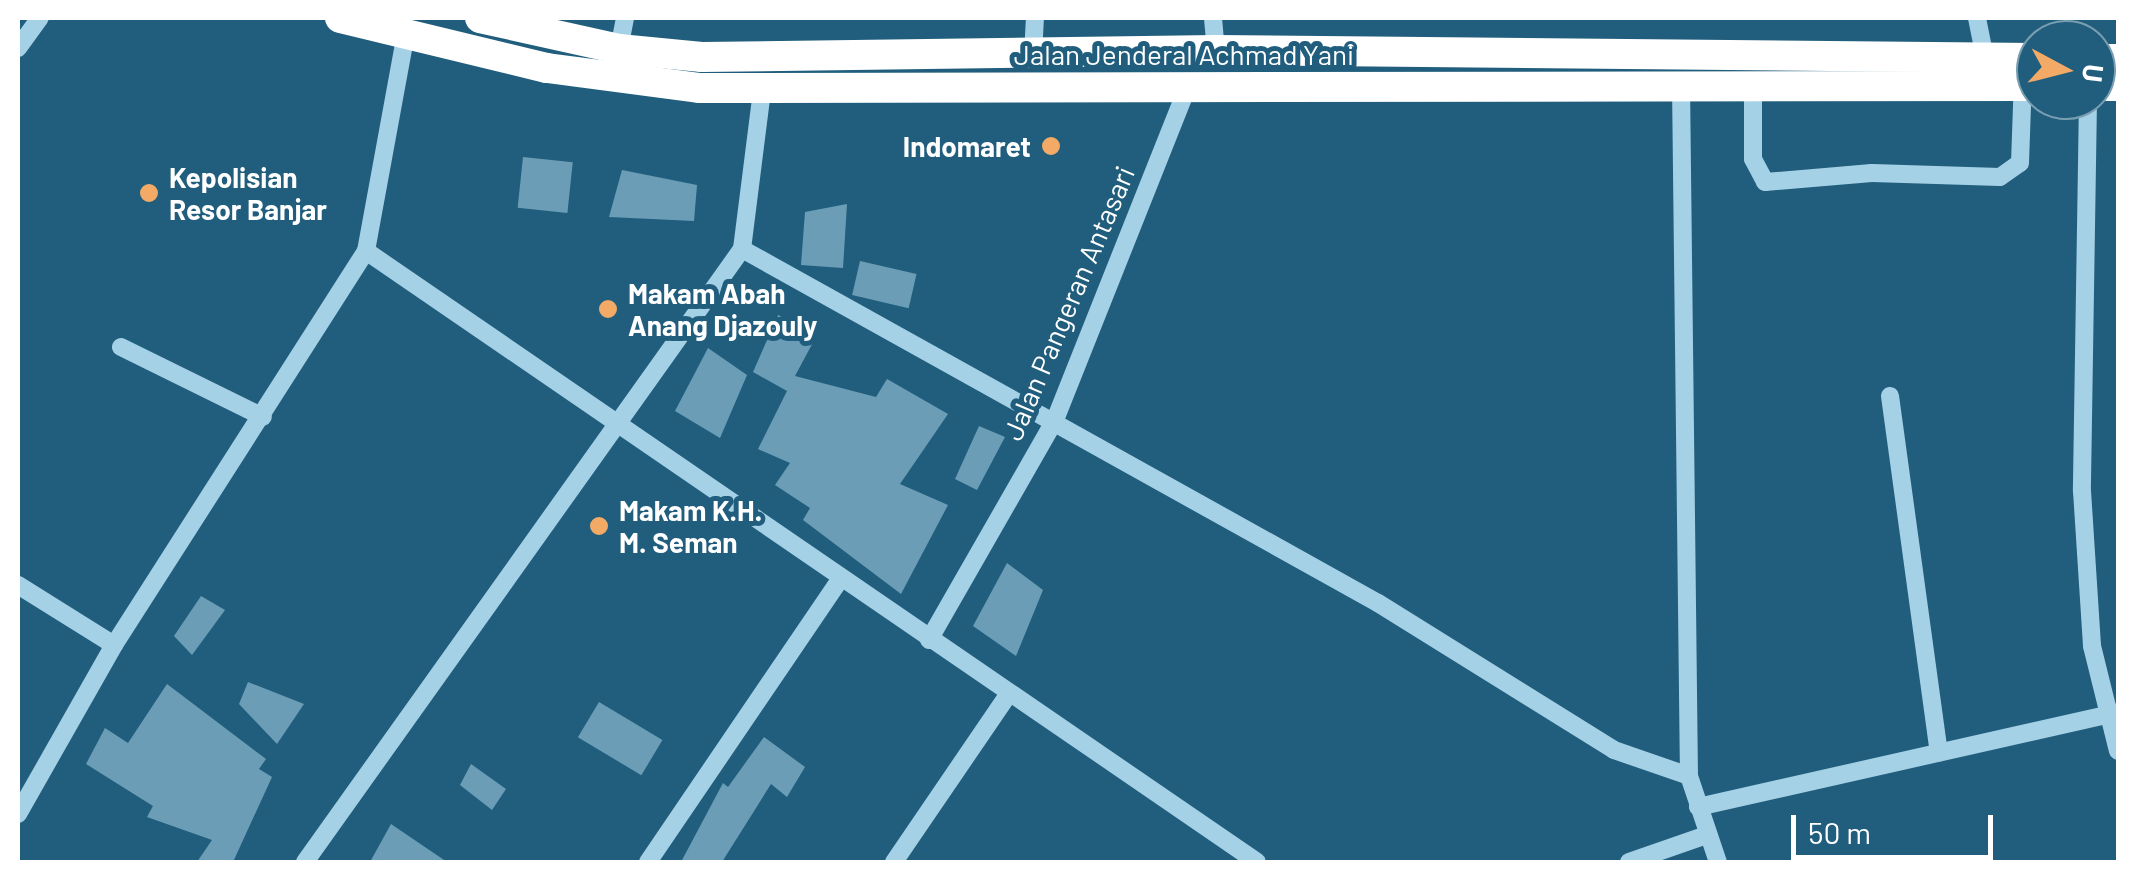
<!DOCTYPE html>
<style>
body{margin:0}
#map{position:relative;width:2136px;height:880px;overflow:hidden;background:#215e7d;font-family:Barlow,sans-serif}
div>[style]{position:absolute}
.building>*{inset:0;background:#6b9eb6;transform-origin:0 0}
.minor>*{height:18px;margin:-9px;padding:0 9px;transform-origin:9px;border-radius:9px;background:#a5d1e6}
.highway>*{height:30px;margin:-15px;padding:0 15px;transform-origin:15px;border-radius:15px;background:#fff}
.dots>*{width:28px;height:28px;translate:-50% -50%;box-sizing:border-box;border:5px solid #215e7d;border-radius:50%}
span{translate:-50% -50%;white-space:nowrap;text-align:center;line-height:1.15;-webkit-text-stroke:10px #215e7d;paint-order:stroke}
.street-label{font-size:28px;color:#fff}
.poi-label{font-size:28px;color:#fff;font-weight:700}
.right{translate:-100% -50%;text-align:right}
.left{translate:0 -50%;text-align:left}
.frame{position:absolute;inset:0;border:20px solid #fff;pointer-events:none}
.north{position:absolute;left:2016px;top:20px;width:100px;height:100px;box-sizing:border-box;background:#215e7d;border:2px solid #7a9eb1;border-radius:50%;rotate:97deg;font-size:28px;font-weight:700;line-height:40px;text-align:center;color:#fff}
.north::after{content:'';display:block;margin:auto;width:35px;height:45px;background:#f3aa66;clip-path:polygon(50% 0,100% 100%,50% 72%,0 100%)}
.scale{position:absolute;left:1791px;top:815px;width:202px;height:45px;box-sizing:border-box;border:5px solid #fff;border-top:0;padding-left:12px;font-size:30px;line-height:35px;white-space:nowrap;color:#fff;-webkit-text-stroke:8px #215e7d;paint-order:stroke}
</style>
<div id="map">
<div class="building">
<i style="left:523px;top:157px;width:50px;height:51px;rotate:6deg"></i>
<i style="clip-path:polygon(622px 170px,697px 185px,694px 221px,609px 217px)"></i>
<i style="clip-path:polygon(847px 204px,843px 268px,801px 265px,805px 212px)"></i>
<i style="left:860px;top:261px;width:58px;height:35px;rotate:13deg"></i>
<i style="clip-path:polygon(778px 315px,818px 333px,795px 376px,876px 397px,887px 379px,948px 414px,900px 484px,948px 505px,901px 594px,803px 520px,810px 508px,775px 485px,790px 463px,758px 449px,787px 391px,753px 372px)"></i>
<i style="clip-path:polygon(708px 348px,747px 375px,720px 438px,675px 411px)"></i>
<i style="clip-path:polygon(979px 426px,1005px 437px,977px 490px,955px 479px)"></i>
<i style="clip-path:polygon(1007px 563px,1043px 590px,1016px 656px,973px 626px)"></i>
<i style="clip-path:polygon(201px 596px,225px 610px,192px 655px,174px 636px)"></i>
<i style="clip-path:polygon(248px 682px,304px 704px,277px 744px,239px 704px)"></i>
<i style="clip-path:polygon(167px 684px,266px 759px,259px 769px,272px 777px,233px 862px,197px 862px,212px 840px,147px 817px,153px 806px,86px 764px,105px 728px,128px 743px)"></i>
<i style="left:599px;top:702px;width:74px;height:41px;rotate:31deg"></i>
<i style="clip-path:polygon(764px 737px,805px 767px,787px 797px,771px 784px,722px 862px,681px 862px,723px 783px,728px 787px)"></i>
<i style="clip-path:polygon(471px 764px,506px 789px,492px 810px,460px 785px)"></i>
<i style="clip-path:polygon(391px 824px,447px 862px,370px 862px)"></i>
</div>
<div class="minor">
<i style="left:1213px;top:18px;width:32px;rotate:85deg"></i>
<i style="left:1977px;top:18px;width:41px;rotate:78.7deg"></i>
<i style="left:18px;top:48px;width:37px;rotate:-54deg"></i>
<i style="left:619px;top:49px;width:32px;rotate:-79deg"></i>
<i style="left:1033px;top:55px;width:37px;rotate:-87deg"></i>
<i style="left:1681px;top:84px;width:692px;rotate:89.34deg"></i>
<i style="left:1689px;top:776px;width:91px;rotate:71.4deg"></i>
<i style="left:1753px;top:84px;width:75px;rotate:90deg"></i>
<i style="left:1753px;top:159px;width:26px;rotate:62deg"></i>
<i style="left:1765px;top:182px;width:107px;rotate:-4.8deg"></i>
<i style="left:1872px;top:173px;width:128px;rotate:1.8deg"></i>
<i style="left:2000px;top:177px;width:24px;rotate:-35deg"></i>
<i style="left:2020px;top:163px;width:85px;rotate:-88deg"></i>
<i style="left:2088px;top:100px;width:391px;rotate:90.9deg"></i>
<i style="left:2082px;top:491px;width:155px;rotate:86.3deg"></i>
<i style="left:2092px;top:646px;width:108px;rotate:76.1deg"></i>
<i style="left:742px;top:249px;width:160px;rotate:-82.8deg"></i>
<i style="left:366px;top:251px;width:1080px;rotate:34.44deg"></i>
<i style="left:121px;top:347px;width:158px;rotate:26.2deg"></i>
<i style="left:1890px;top:396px;width:360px;rotate:82.2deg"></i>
<i style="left:18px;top:585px;width:113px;rotate:32deg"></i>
<i style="left:929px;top:640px;width:254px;rotate:-60.2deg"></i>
<i style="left:1055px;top:420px;width:360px;rotate:-68.3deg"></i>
<i style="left:1698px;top:807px;width:431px;rotate:-12.7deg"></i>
<i style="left:18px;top:814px;width:194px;rotate:-60.4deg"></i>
<i style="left:114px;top:645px;width:468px;rotate:-57.4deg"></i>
<i style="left:366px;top:251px;width:222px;rotate:-79.6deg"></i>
<i style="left:305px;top:862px;width:753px;rotate:-54.52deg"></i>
<i style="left:742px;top:249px;width:728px;rotate:29.1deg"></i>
<i style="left:1378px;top:603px;width:278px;rotate:31.9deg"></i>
<i style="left:1614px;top:750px;width:79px;rotate:19.1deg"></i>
<i style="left:648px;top:862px;width:341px;rotate:-55.8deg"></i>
<i style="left:894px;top:862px;width:202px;rotate:-55.7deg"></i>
<i style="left:1629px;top:862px;width:83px;rotate:-19.1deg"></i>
</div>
<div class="highway">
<i style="left:340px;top:18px;width:213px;rotate:13.6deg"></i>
<i style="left:547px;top:68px;width:153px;rotate:7.5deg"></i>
<i style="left:699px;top:88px;width:1337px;rotate:-0.09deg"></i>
<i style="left:480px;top:18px;width:142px;rotate:12.6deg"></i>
<i style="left:619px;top:49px;width:83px;rotate:5.5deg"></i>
<i style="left:702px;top:57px;width:514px;rotate:-0.78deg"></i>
<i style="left:1216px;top:50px;width:820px;rotate:0.56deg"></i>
<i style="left:2096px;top:59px;width:22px"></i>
<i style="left:2096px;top:86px;width:22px"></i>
</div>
<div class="dots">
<i style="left:1051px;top:146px;background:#f3aa66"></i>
<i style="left:149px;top:193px;background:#f3aa66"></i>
<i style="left:608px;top:309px;background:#f3aa66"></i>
<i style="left:599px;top:526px;background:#f3aa66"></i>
</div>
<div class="street-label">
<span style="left:1184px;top:54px">Jalan Jenderal Achmad Yani</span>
<span style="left:1068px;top:303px;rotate:-67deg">Jalan Pangeran Antasari</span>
</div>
<div class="poi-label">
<span class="right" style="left:1031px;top:146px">Indomaret</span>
<span class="left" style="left:169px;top:193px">Kepolisian<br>Resor Banjar</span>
<span class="left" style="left:628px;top:309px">Makam Abah<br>Anang Djazouly</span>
<span class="left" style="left:619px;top:526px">Makam K.H.<br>M. Seman</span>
</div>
<div class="frame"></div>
<div class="north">U</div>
<div class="scale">50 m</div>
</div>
